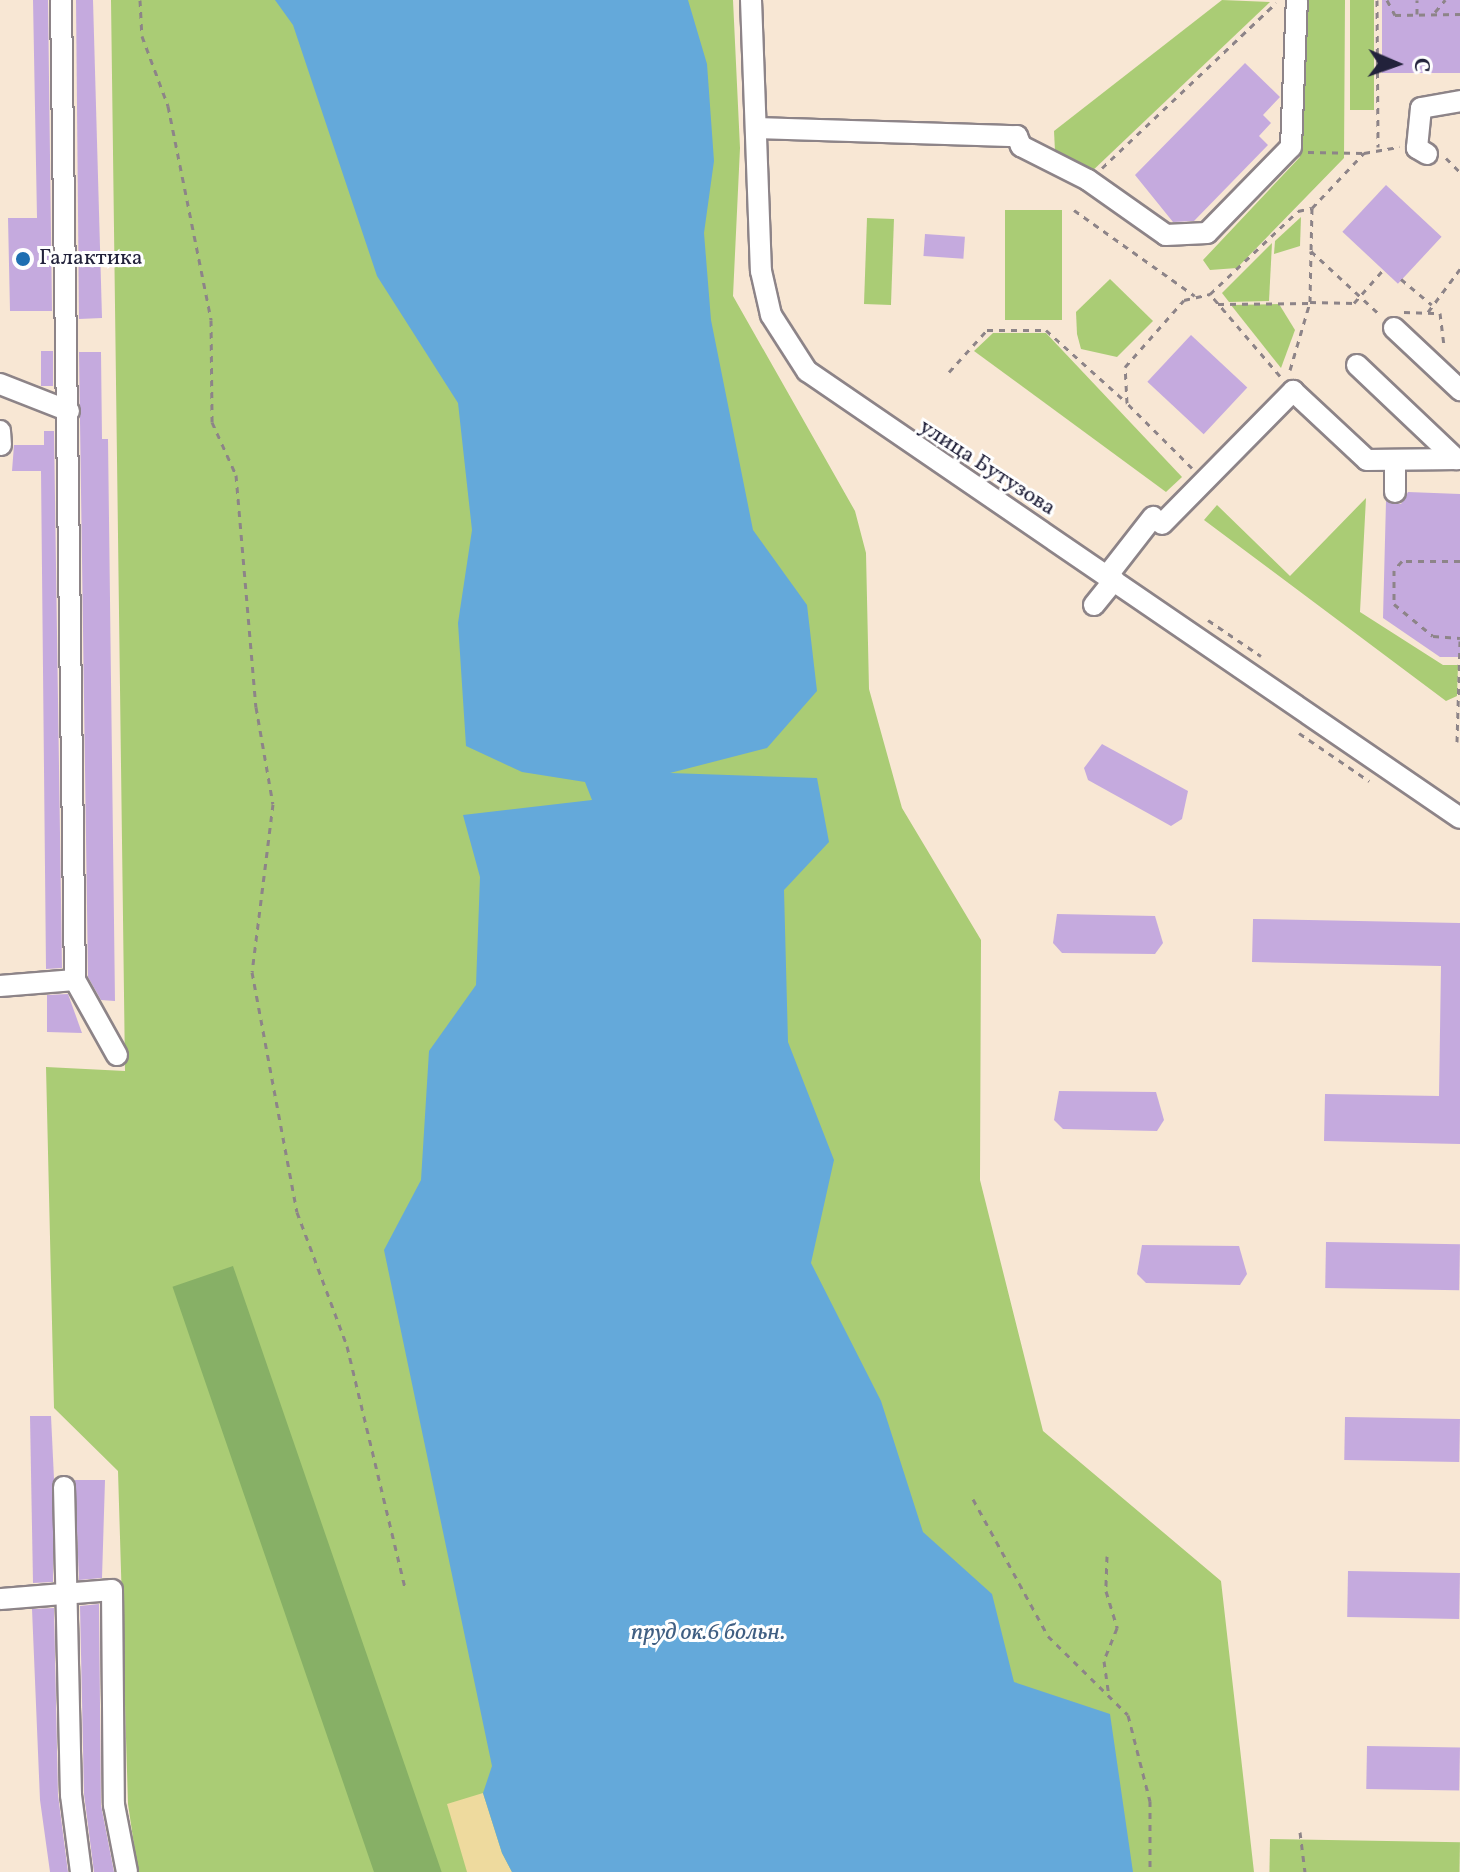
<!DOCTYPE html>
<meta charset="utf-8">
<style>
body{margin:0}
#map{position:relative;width:1460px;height:1872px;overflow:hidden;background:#f8e7d4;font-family:Vollkorn,serif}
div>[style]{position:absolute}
.green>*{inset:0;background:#aacc75;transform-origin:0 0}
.forest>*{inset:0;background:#87b066;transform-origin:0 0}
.sand>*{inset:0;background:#eeda9e}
.water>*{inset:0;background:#64a9da}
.building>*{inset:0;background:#c5aade;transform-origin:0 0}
.path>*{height:3px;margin-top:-1.5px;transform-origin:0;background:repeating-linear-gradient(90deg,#8d8488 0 6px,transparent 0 12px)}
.roads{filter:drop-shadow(2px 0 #8d8488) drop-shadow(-2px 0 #8d8488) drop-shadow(0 2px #8d8488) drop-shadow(0 -2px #8d8488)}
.minor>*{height:20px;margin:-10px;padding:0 10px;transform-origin:10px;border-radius:10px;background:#fff}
.dots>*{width:22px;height:22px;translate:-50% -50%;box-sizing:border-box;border:4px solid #fff;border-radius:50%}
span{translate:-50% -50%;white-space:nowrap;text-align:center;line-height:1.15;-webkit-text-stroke:6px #fff;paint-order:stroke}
.poi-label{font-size:22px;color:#22223b}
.left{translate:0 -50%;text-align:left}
.street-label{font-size:22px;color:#22223b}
.water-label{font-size:24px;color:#405f83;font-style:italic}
.north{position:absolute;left:1356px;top:24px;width:80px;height:80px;-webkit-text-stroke:6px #fff;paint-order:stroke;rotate:92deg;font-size:22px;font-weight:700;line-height:32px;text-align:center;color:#22223b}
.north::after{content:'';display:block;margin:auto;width:28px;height:36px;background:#22223b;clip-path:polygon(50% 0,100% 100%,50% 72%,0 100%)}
</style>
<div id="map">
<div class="green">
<i style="clip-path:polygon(111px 0,733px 0,740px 148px,733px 296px,855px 511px,866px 553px,869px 689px,902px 808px,981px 940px,980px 1180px,1043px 1431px,1221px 1581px,1254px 1872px,138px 1872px,128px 1804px,118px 1471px,54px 1408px,46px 1067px,125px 1071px)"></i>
<i style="clip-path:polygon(1222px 0,1270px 2px,1088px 175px,1055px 151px,1054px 131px)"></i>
<i style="clip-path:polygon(1304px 0,1345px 0,1344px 158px,1237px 268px,1210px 270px,1203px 260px,1300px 157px)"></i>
<i style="left:1374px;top:0;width:110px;height:24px;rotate:90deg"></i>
<i style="left:1005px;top:210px;width:57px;height:110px"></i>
<i style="clip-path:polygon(1301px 217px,1300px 246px,1274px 254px,1275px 241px)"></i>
<i style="left:867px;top:218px;width:27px;height:86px;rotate:2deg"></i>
<i style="clip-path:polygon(1272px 243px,1269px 301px,1229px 302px,1222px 293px)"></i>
<i style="clip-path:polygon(1110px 279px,1153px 321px,1117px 357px,1081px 349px,1077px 334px,1076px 312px)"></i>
<i style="clip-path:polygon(1279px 304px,1295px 330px,1281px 368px,1231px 305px)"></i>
<i style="clip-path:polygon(993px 333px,1046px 333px,1182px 477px,1166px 492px,974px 351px)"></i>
<i style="clip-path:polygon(1366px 498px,1360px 612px,1443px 665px,1458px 665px,1457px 696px,1446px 701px,1204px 520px,1217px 505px,1290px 576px)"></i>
<i style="left:1270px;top:1839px;width:190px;height:34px;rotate:1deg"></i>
</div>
<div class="forest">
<i style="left:233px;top:1266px;width:641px;height:64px;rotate:71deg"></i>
</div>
<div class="sand">
<i style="clip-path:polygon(483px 1793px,502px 1853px,512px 1872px,467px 1872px,447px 1804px)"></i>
</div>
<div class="water">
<i style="clip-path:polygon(275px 0,688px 0,707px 64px,714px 161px,704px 233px,711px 320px,753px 530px,807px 605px,817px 691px,767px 748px,670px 773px,817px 778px,829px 842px,784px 890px,788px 1042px,834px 1160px,811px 1263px,881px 1401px,923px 1532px,992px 1594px,1014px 1682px,1110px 1714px,1133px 1872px,512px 1872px,502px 1853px,483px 1793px,492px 1766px,384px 1250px,421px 1180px,429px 1051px,476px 985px,480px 877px,463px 815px,592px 800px,585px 782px,522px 772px,466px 746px,458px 623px,472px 530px,458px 403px,377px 276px,293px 25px)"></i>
</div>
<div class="building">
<i style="clip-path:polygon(33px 0,48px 0,52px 311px,10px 311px,8px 218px,37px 218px)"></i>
<i style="clip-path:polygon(76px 0,93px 0,102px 318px,79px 319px)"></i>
<i style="left:1382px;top:0;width:78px;height:73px"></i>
<i style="clip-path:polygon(1245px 63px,1280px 97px,1263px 115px,1271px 123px,1259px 136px,1268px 145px,1194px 221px,1173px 222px,1135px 175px)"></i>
<i style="left:1386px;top:185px;width:76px;height:64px;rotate:43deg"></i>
<i style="left:925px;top:234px;width:40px;height:22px;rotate:4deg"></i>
<i style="left:1191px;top:335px;width:77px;height:64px;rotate:43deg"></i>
<i style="left:41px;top:351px;width:12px;height:35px"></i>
<i style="clip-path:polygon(79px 352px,101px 352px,102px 439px,108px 439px,115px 1001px,101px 1000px,88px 977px)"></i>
<i style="clip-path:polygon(44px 431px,54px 431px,62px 968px,46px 969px,41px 471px,12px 471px,14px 445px,44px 445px)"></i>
<i style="clip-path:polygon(1408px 492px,1460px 494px,1460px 657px,1440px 657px,1383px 618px,1386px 501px,1401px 504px)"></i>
<i style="clip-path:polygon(1102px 744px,1188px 791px,1182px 819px,1171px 826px,1088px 780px,1084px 768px)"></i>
<i style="clip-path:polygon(1057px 914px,1155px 916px,1163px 943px,1155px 954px,1062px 953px,1053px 943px)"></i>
<i style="clip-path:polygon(1253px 919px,1460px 923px,1460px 1144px,1324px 1141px,1325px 1094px,1439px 1096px,1441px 966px,1252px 962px)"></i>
<i style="clip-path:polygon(68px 994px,82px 1033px,47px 1032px,47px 995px)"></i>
<i style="clip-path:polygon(1059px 1091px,1156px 1092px,1164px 1120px,1157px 1131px,1063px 1129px,1054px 1120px)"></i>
<i style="left:1326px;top:1242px;width:134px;height:46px;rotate:1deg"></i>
<i style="clip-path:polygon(1142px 1245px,1239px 1246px,1247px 1274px,1240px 1285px,1146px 1283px,1137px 1274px)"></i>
<i style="clip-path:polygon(30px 1416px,51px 1416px,54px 1479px,53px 1582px,33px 1583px)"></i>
<i style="left:1345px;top:1417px;width:115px;height:43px;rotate:1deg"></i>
<i style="clip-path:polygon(75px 1480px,105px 1480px,102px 1578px,79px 1580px)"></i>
<i style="left:1348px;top:1571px;width:112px;height:46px;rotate:1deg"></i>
<i style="clip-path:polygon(99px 1604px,101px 1805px,114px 1872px,94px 1872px,84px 1794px,80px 1606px)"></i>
<i style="clip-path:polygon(54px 1608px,58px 1795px,68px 1872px,50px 1872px,40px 1800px,32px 1609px)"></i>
<i style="left:1367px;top:1746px;width:93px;height:43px;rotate:1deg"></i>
</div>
<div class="path">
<i style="left:140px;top:0;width:36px;rotate:87deg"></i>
<i style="left:142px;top:36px;width:75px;rotate:69.6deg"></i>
<i style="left:168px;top:106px;width:218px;rotate:78.6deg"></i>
<i style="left:211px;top:320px;width:102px;rotate:89.4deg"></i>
<i style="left:212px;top:422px;width:58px;rotate:65.6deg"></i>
<i style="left:236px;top:475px;width:233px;rotate:85.1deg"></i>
<i style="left:256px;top:707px;width:98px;rotate:80.1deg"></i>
<i style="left:273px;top:804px;width:169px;rotate:97.1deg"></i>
<i style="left:252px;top:972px;width:244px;rotate:79.4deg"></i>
<i style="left:297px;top:1212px;width:143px;rotate:69.5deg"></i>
<i style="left:347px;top:1346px;width:248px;rotate:76.5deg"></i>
<i style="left:1377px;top:0;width:147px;rotate:89.6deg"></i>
<i style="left:1387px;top:0;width:17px;rotate:62deg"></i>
<i style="left:1395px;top:15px;width:65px;rotate:-0.9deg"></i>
<i style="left:1435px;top:12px;width:16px;rotate:-50deg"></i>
<i style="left:1417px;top:14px;width:14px;rotate:-90deg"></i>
<i style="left:1308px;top:152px;width:56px;rotate:1deg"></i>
<i style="left:1446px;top:158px;width:20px;rotate:45deg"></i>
<i style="left:1102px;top:168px;width:240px;rotate:-43.5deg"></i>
<i style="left:1312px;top:208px;width:43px;rotate:91.3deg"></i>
<i style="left:1311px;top:251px;width:93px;rotate:42.8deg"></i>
<i style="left:1074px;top:210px;width:148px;rotate:35.4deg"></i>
<i style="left:1401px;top:279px;width:40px;rotate:40deg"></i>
<i style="left:1310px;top:302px;width:44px;rotate:1.3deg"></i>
<i style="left:1354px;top:303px;width:44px;rotate:-48.7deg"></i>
<i style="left:1218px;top:304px;width:92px;rotate:-0.6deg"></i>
<i style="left:1404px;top:312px;width:36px;rotate:2deg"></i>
<i style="left:1440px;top:313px;width:35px;rotate:83deg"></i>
<i style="left:1428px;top:312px;width:54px;rotate:-53.3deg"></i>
<i style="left:1290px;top:370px;width:71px;rotate:-73.6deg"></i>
<i style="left:1310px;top:302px;width:51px;rotate:-88.9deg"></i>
<i style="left:949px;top:372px;width:57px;rotate:-47.9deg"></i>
<i style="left:987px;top:330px;width:59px"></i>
<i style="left:1046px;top:330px;width:109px;rotate:42deg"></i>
<i style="left:1280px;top:376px;width:108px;rotate:-130.5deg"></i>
<i style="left:1210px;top:294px;width:121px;rotate:-43.3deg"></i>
<i style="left:1298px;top:211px;width:14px;rotate:-12deg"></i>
<i style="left:1312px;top:208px;width:76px;rotate:-46.6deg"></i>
<i style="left:1364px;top:153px;width:36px;rotate:-10deg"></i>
<i style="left:1192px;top:468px;width:92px;rotate:-135deg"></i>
<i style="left:1127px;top:403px;width:36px;rotate:-93deg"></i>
<i style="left:1125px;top:367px;width:89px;rotate:-48.6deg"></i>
<i style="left:1184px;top:300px;width:27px;rotate:-13deg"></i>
<i style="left:1460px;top:561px;width:58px;rotate:180deg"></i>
<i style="left:1402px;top:561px;width:12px;rotate:132deg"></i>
<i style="left:1394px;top:570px;width:34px;rotate:90deg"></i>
<i style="left:1394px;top:604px;width:50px;rotate:39.4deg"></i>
<i style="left:1433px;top:636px;width:27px;rotate:4deg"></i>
<i style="left:1208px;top:620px;width:64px;rotate:34.2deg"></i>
<i style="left:1299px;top:733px;width:85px;rotate:34.4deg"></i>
<i style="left:1457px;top:742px;width:101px;rotate:-88.3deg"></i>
<i style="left:973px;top:1499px;width:156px;rotate:61.3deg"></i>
<i style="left:1048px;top:1636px;width:112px;rotate:44.6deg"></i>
<i style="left:1128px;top:1715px;width:89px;rotate:75.7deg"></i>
<i style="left:1150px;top:1801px;width:71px;rotate:90deg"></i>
<i style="left:1107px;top:1556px;width:35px;rotate:92deg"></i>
<i style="left:1106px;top:1591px;width:39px;rotate:73deg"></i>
<i style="left:1117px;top:1628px;width:35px;rotate:112deg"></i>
<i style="left:1104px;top:1661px;width:35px;rotate:82deg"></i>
<i style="left:1300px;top:1832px;width:40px;rotate:82.9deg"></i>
</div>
<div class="roads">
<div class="minor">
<i style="left:751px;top:0;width:271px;rotate:87.9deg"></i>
<i style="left:761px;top:271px;width:45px;rotate:77.2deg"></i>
<i style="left:771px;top:315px;width:67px;rotate:57.3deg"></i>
<i style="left:807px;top:371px;width:791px;rotate:34.39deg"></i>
<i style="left:756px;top:128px;width:261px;rotate:1.8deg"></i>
<i style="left:1017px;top:136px;width:11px;rotate:68deg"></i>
<i style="left:1021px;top:146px;width:75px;rotate:26.9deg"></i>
<i style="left:1088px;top:180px;width:95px;rotate:35.2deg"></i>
<i style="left:1166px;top:235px;width:41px;rotate:-2.8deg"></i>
<i style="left:1207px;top:233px;width:120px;rotate:-45.7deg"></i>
<i style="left:1291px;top:147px;width:147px;rotate:-87.7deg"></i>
<i style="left:1427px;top:154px;width:12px;rotate:-149deg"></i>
<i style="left:1417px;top:148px;width:40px;rotate:-84.3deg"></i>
<i style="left:1421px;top:108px;width:40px;rotate:-10deg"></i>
<i style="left:1394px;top:328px;width:91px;rotate:43.2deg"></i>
<i style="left:1357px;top:365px;width:137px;rotate:43.5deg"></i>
<i style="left:0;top:384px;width:74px;rotate:21.4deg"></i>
<i style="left:0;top:431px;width:14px;rotate:86deg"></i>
<i style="left:1395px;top:492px;width:32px;rotate:-90deg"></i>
<i style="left:1162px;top:524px;width:187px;rotate:-45.4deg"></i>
<i style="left:1293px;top:391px;width:101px;rotate:43deg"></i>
<i style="left:1367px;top:460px;width:93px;rotate:-0.6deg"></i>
<i style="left:1107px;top:576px;width:75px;rotate:-52.1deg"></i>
<i style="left:1094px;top:605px;width:32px;rotate:-51deg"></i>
<i style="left:75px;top:980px;width:86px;rotate:60.8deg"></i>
<i style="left:0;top:986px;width:75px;rotate:-4.6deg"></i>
<i style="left:75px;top:980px;width:980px;rotate:-90.82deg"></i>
<i style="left:64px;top:1487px;width:308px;rotate:88.7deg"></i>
<i style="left:71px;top:1795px;width:78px;rotate:82.6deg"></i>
<i style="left:0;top:1599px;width:112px;rotate:-4.6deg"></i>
<i style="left:112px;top:1590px;width:215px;rotate:89.5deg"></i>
<i style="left:114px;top:1805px;width:68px;rotate:79deg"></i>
</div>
</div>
<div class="dots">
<i style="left:23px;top:259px;background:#1f6fb2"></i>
</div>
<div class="poi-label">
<span class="left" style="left:39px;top:259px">Галактика</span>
</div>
<div class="street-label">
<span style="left:987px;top:468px;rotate:33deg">улица Бутузова</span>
</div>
<div class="water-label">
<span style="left:708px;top:1634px">пруд ок.6 больн.</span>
</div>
<div class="north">С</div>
</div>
